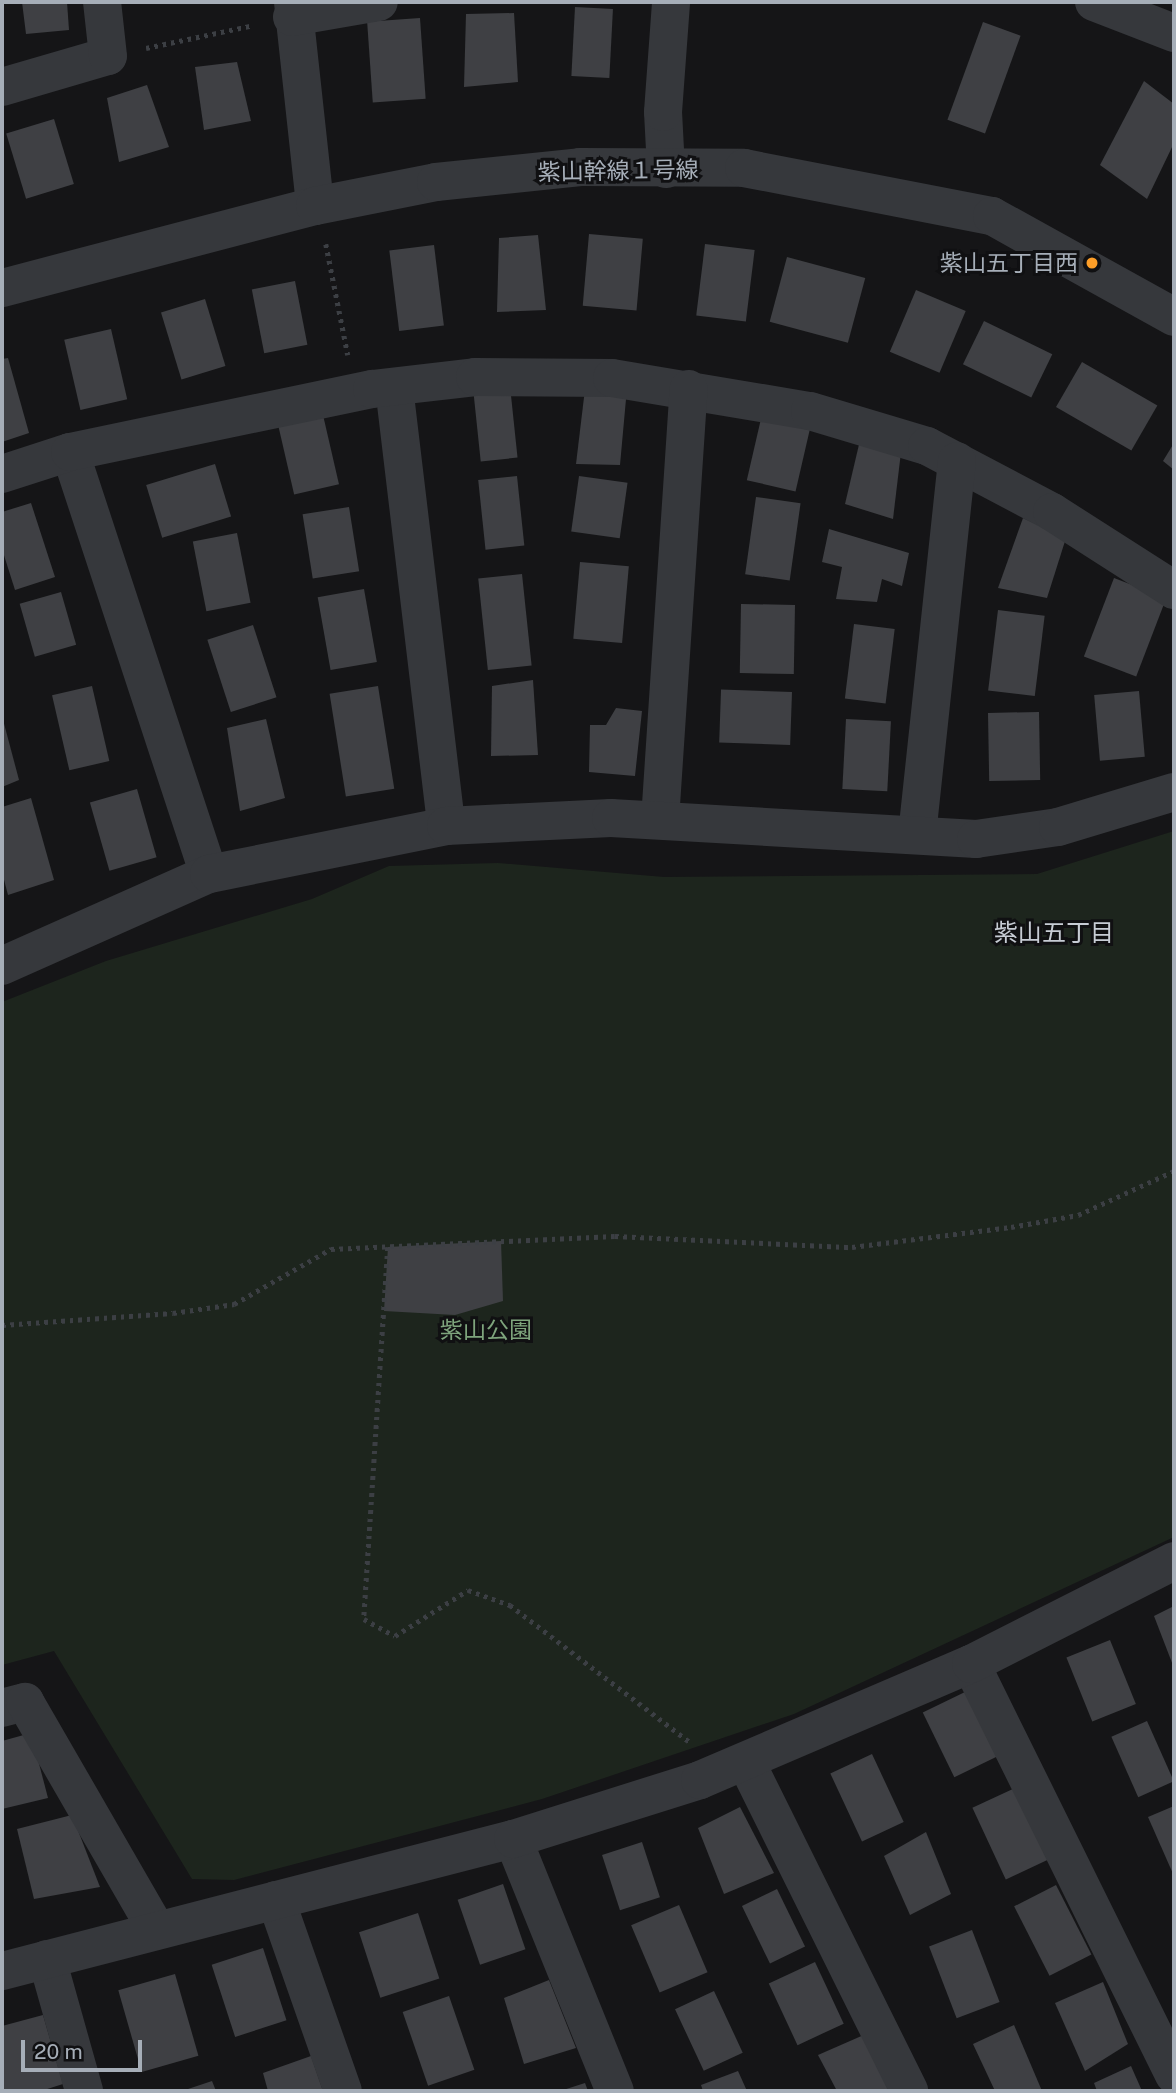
<!DOCTYPE html>
<meta charset="utf-8">
<style>
body{margin:0}
#map{position:relative;width:1176px;height:2093px;overflow:hidden;background:#151517;font-family:"Public Sans","Noto Sans JP",sans-serif}
div>[style]{position:absolute}
.green>*{inset:0;background:#1d251d}
.building>*{inset:0;background:#3f4044;transform-origin:0 0}
.path>*{height:4.5px;margin-top:-2.25px;transform-origin:0;background:repeating-linear-gradient(90deg,#3c3f44 0 3.5px,transparent 0 8.5px)}
.minor>*{height:38px;margin:-19px;padding:0 19px;transform-origin:19px;border-radius:19px;background:#36383c}
.tertiary>*{height:38px;margin:-19px;padding:0 19px;transform-origin:19px;border-radius:19px;background:#36383c}
.dots>*{width:19px;height:19px;translate:-50% -50%;box-sizing:border-box;border:4px solid #101012;border-radius:50%}
span{translate:-50% -50%;white-space:nowrap;text-align:center;line-height:1.15;-webkit-text-stroke:6px #101012;paint-order:stroke}
.street-label{font-size:23px;color:#a6aeb8}
.poi-label{font-size:23px;color:#a6aeb8}
.right{translate:-100% -50%;text-align:right}
.park-label{font-size:23px;color:#7ea47c}
.neighbourhood-label{font-size:24px;color:#c7ccd4}
.frame{position:absolute;inset:0;border:4px solid #a6aeb8;pointer-events:none}
.scale{position:absolute;left:21px;top:2040px;width:121px;height:32px;box-sizing:border-box;border:4px solid #a6aeb8;border-top:0;padding-left:9px;font-size:21px;line-height:24px;white-space:nowrap;color:#a6aeb8;-webkit-text-stroke:5px #101012;paint-order:stroke}
</style>
<div id="map">
<div class="green">
<i style="clip-path:polygon(1174px 831px,1174px 1537px,794px 1714px,542px 1799px,234px 1880px,192px 1879px,54px 1651px,2px 1665px,2px 1002px,106px 961px,312px 899px,389px 866px,498px 863px,664px 877px,1037px 874px)"></i>
</div>
<div class="building">
<i style="clip-path:polygon(22px 2px,67px 2px,69px 30px,26px 34px)"></i>
<i style="left:575px;top:7px;width:38px;height:69px;rotate:3deg"></i>
<i style="clip-path:polygon(514px 13px,518px 82px,464px 87px,466px 14px)"></i>
<i style="left:420px;top:18px;width:81px;height:53px;rotate:86deg"></i>
<i style="left:983px;top:22px;width:40px;height:104px;rotate:20deg"></i>
<i style="clip-path:polygon(237px 62px,251px 121px,204px 130px,195px 67px)"></i>
<i style="clip-path:polygon(1144px 81px,1174px 104px,1174px 143px,1147px 199px,1100px 165px)"></i>
<i style="clip-path:polygon(147px 85px,169px 147px,119px 162px,107px 98px)"></i>
<i style="left:54px;top:119px;width:68px;height:50px;rotate:73deg"></i>
<i style="left:589px;top:234px;width:54px;height:72px;rotate:5deg"></i>
<i style="clip-path:polygon(538px 235px,546px 310px,497px 312px,499px 238px)"></i>
<i style="left:705px;top:244px;width:50px;height:72px;rotate:7deg"></i>
<i style="left:434px;top:245px;width:81px;height:45px;rotate:83deg"></i>
<i style="left:787px;top:257px;width:81px;height:67px;rotate:15deg"></i>
<i style="left:295px;top:281px;width:65px;height:44px;rotate:79deg"></i>
<i style="left:916px;top:290px;width:54px;height:67px;rotate:23deg"></i>
<i style="left:205px;top:299px;width:70px;height:46px;rotate:73deg"></i>
<i style="left:984px;top:321px;width:76px;height:48px;rotate:26deg"></i>
<i style="left:111px;top:329px;width:72px;height:48px;rotate:77deg"></i>
<i style="clip-path:polygon(8px 358px,29px 433px,2px 442px,2px 359px)"></i>
<i style="left:1082px;top:362px;width:87px;height:52px;rotate:30deg"></i>
<i style="left:510px;top:386px;width:72px;height:37px;rotate:84deg"></i>
<i style="clip-path:polygon(627px 388px,620px 465px,576px 464px,585px 389px)"></i>
<i style="left:763px;top:410px;width:50px;height:72px;rotate:13deg"></i>
<i style="left:323px;top:415px;width:71px;height:46px;rotate:77deg"></i>
<i style="clip-path:polygon(861px 436px,901px 452px,893px 519px,845px 504px)"></i>
<i style="clip-path:polygon(1174px 443px,1174px 470px,1163px 461px)"></i>
<i style="left:215px;top:464px;width:55px;height:72px;rotate:73deg"></i>
<i style="left:517px;top:476px;width:70px;height:39px;rotate:84deg"></i>
<i style="left:579px;top:476px;width:49px;height:56px;rotate:8deg"></i>
<i style="left:756px;top:497px;width:45px;height:78px;rotate:8deg"></i>
<i style="clip-path:polygon(31px 503px,55px 577px,15px 590px,2px 549px,2px 512px)"></i>
<i style="left:349px;top:507px;width:65px;height:47px;rotate:81deg"></i>
<i style="clip-path:polygon(1023px 518px,1066px 538px,1047px 598px,998px 588px)"></i>
<i style="clip-path:polygon(829px 529px,909px 553px,902px 586px,882px 579px,877px 602px,836px 599px,842px 567px,822px 562px)"></i>
<i style="left:237px;top:533px;width:71px;height:45px;rotate:79deg"></i>
<i style="left:580px;top:562px;width:49px;height:77px;rotate:5deg"></i>
<i style="left:522px;top:574px;width:92px;height:44px;rotate:84deg"></i>
<i style="left:1114px;top:578px;width:56px;height:84px;rotate:21deg"></i>
<i style="left:364px;top:589px;width:74px;height:47px;rotate:80deg"></i>
<i style="left:61px;top:592px;width:55px;height:43px;rotate:74deg"></i>
<i style="left:741px;top:604px;width:54px;height:69px;rotate:1deg"></i>
<i style="left:998px;top:610px;width:47px;height:81px;rotate:7deg"></i>
<i style="left:854px;top:624px;width:41px;height:75px;rotate:7deg"></i>
<i style="left:253px;top:625px;width:76px;height:48px;rotate:72deg"></i>
<i style="clip-path:polygon(533px 680px,538px 755px,491px 756px,492px 686px)"></i>
<i style="left:92px;top:686px;width:77px;height:41px;rotate:77deg"></i>
<i style="left:378px;top:686px;width:104px;height:49px;rotate:81deg"></i>
<i style="left:1139px;top:691px;width:66px;height:45px;rotate:85deg"></i>
<i style="left:792px;top:692px;width:53px;height:71px;rotate:92deg"></i>
<i style="clip-path:polygon(616px 708px,642px 711px,635px 776px,589px 772px,590px 725px,606px 725px)"></i>
<i style="left:1039px;top:712px;width:68px;height:51px;rotate:89deg"></i>
<i style="clip-path:polygon(2px 716px,19px 780px,2px 787px)"></i>
<i style="clip-path:polygon(266px 719px,285px 798px,240px 811px,227px 728px)"></i>
<i style="left:846px;top:719px;width:45px;height:70px;rotate:3deg"></i>
<i style="left:137px;top:789px;width:71px;height:49px;rotate:74deg"></i>
<i style="clip-path:polygon(31px 798px,54px 880px,8px 895px,2px 872px,2px 807px)"></i>
<i style="clip-path:polygon(501px 1241px,503px 1301px,455px 1315px,384px 1311px,388px 1247px)"></i>
<i style="clip-path:polygon(1174px 1606px,1174px 1668px,1154px 1616px)"></i>
<i style="left:1110px;top:1640px;width:69px;height:47px;rotate:68deg"></i>
<i style="left:965px;top:1692px;width:72px;height:47px;rotate:64deg"></i>
<i style="left:1147px;top:1721px;width:66px;height:39px;rotate:66deg"></i>
<i style="clip-path:polygon(31px 1733px,48px 1798px,2px 1809px,2px 1741px)"></i>
<i style="left:872px;top:1754px;width:75px;height:46px;rotate:65deg"></i>
<i style="left:1015px;top:1788px;width:79px;height:47px;rotate:65deg"></i>
<i style="clip-path:polygon(1174px 1806px,1174px 1876px,1148px 1817px)"></i>
<i style="clip-path:polygon(740px 1807px,774px 1873px,724px 1894px,698px 1828px)"></i>
<i style="clip-path:polygon(72px 1815px,100px 1887px,34px 1899px,17px 1829px)"></i>
<i style="clip-path:polygon(926px 1832px,951px 1894px,910px 1915px,884px 1856px)"></i>
<i style="left:642px;top:1842px;width:58px;height:42px;rotate:72deg"></i>
<i style="left:503px;top:1884px;width:69px;height:48px;rotate:71deg"></i>
<i style="left:1056px;top:1885px;width:78px;height:47px;rotate:63deg"></i>
<i style="left:777px;top:1889px;width:64px;height:39px;rotate:64deg"></i>
<i style="left:679px;top:1905px;width:73px;height:52px;rotate:67deg"></i>
<i style="left:418px;top:1913px;width:69px;height:62px;rotate:72deg"></i>
<i style="left:972px;top:1930px;width:77px;height:46px;rotate:69deg"></i>
<i style="left:263px;top:1948px;width:76px;height:54px;rotate:72deg"></i>
<i style="left:815px;top:1962px;width:68px;height:51px;rotate:65deg"></i>
<i style="left:175px;top:1974px;width:85px;height:59px;rotate:74deg"></i>
<i style="clip-path:polygon(549px 1980px,576px 2048px,524px 2064px,504px 1998px)"></i>
<i style="clip-path:polygon(1103px 1982px,1128px 2044px,1085px 2071px,1055px 2003px)"></i>
<i style="left:714px;top:1991px;width:68px;height:43px;rotate:65deg"></i>
<i style="left:449px;top:1996px;width:78px;height:49px;rotate:71deg"></i>
<i style="clip-path:polygon(43px 2015px,63px 2084px,41px 2091px,2px 2091px,2px 2026px)"></i>
<i style="clip-path:polygon(1014px 2025px,1042px 2091px,995px 2091px,973px 2044px)"></i>
<i style="clip-path:polygon(866px 2034px,889px 2091px,837px 2091px,818px 2055px)"></i>
<i style="clip-path:polygon(311px 2056px,323px 2091px,268px 2091px,263px 2073px)"></i>
<i style="clip-path:polygon(1131px 2066px,1142px 2091px,1097px 2091px,1094px 2083px)"></i>
<i style="clip-path:polygon(738px 2071px,747px 2091px,703px 2091px,701px 2085px)"></i>
<i style="clip-path:polygon(212px 2081px,216px 2091px,182px 2091px)"></i>
<i style="clip-path:polygon(585px 2083px,588px 2091px,560px 2091px)"></i>
</div>
<div class="path">
<i style="left:146px;top:48px;width:110px;rotate:-12deg"></i>
<i style="left:326px;top:244px;width:113px;rotate:78.8deg"></i>
<i style="left:388px;top:1247px;width:373px;rotate:93.7deg"></i>
<i style="left:364px;top:1619px;width:35px;rotate:29deg"></i>
<i style="left:395px;top:1636px;width:86px;rotate:-32.2deg"></i>
<i style="left:468px;top:1590px;width:45px;rotate:19.7deg"></i>
<i style="left:510px;top:1605px;width:226px;rotate:37.3deg"></i>
<i style="left:2px;top:1325px;width:171px;rotate:-4deg"></i>
<i style="left:173px;top:1313px;width:62px;rotate:-8.4deg"></i>
<i style="left:234px;top:1304px;width:112px;rotate:-29.6deg"></i>
<i style="left:331px;top:1249px;width:284px;rotate:-2.6deg"></i>
<i style="left:615px;top:1236px;width:237px;rotate:2.7deg"></i>
<i style="left:852px;top:1247px;width:160px;rotate:-7.2deg"></i>
<i style="left:1011px;top:1227px;width:68px;rotate:-10.2deg"></i>
<i style="left:1078px;top:1215px;width:106px;rotate:-24.6deg"></i>
</div>
<div class="minor">
<i style="left:293px;top:2px;width:205px;rotate:83.8deg"></i>
<i style="left:1094px;top:2px;width:86px;rotate:21.2deg"></i>
<i style="left:292px;top:17px;width:88px;rotate:-9.8deg"></i>
<i style="left:2px;top:87px;width:110px;rotate:-16.3deg"></i>
<i style="left:108px;top:56px;width:54px;rotate:-96.3deg"></i>
<i style="left:394px;top:387px;width:442px;rotate:83.2deg"></i>
<i style="left:70px;top:452px;width:444px;rotate:71.8deg"></i>
<i style="left:2px;top:474px;width:71px;rotate:-17.9deg"></i>
<i style="left:70px;top:452px;width:309px;rotate:-11.8deg"></i>
<i style="left:372px;top:389px;width:104px;rotate:-6.6deg"></i>
<i style="left:475px;top:377px;width:137px;rotate:0.4deg"></i>
<i style="left:612px;top:378px;width:201px;rotate:9.5deg"></i>
<i style="left:810px;top:411px;width:122px;rotate:16.7deg"></i>
<i style="left:927px;top:446px;width:141px;rotate:27.8deg"></i>
<i style="left:1052px;top:512px;width:145px;rotate:32.6deg"></i>
<i style="left:660px;top:820px;width:432px;rotate:-86.2deg"></i>
<i style="left:917px;top:835px;width:376px;rotate:-83.9deg"></i>
<i style="left:2px;top:966px;width:227px;rotate:-24deg"></i>
<i style="left:209px;top:874px;width:242px;rotate:-11.4deg"></i>
<i style="left:446px;top:826px;width:165px;rotate:-2.8deg"></i>
<i style="left:611px;top:818px;width:366px;rotate:3.3deg"></i>
<i style="left:976px;top:839px;width:83px;rotate:-8.3deg"></i>
<i style="left:1058px;top:827px;width:121px;rotate:-16.8deg"></i>
<i style="left:971px;top:1664px;width:458px;rotate:63.7deg"></i>
<i style="left:2px;top:1708px;width:24px;rotate:-15deg"></i>
<i style="left:25px;top:1702px;width:262px;rotate:60deg"></i>
<i style="left:746px;top:1762px;width:367px;rotate:63.6deg"></i>
<i style="left:513px;top:1839px;width:272px;rotate:68deg"></i>
<i style="left:276px;top:1900px;width:202px;rotate:70.7deg"></i>
<i style="left:47px;top:1959px;width:137px;rotate:74.3deg"></i>
<i style="left:2px;top:1971px;width:528px;rotate:-14.48deg"></i>
<i style="left:513px;top:1839px;width:196px;rotate:-17.5deg"></i>
<i style="left:700px;top:1780px;width:295px;rotate:-23.2deg"></i>
<i style="left:971px;top:1664px;width:228px;rotate:-26.9deg"></i>
</div>
<div class="tertiary">
<i style="left:666px;top:169px;width:57px;rotate:-93deg"></i>
<i style="left:663px;top:112px;width:110px;rotate:-85.8deg"></i>
<i style="left:2px;top:288px;width:324px;rotate:-14.7deg"></i>
<i style="left:315px;top:206px;width:123px;rotate:-11.2deg"></i>
<i style="left:436px;top:182px;width:145px;rotate:-5.9deg"></i>
<i style="left:580px;top:167px;width:164px;rotate:0.3deg"></i>
<i style="left:744px;top:168px;width:253px;rotate:11deg"></i>
<i style="left:992px;top:216px;width:208px;rotate:29deg"></i>
</div>
<div class="dots">
<i style="left:1092px;top:263px;background:#fd9e28"></i>
</div>
<div class="street-label">
<span style="left:618px;top:171px;rotate:-1deg">紫山幹線１号線</span>
</div>
<div class="poi-label">
<span class="right" style="left:1078px;top:263px">紫山五丁目西</span>
</div>
<div class="park-label">
<span style="left:486px;top:1330px">紫山公園</span>
</div>
<div class="neighbourhood-label">
<span style="left:1054px;top:933px">紫山五丁目</span>
</div>
<div class="frame"></div>
<div class="scale">20 m</div>
</div>
